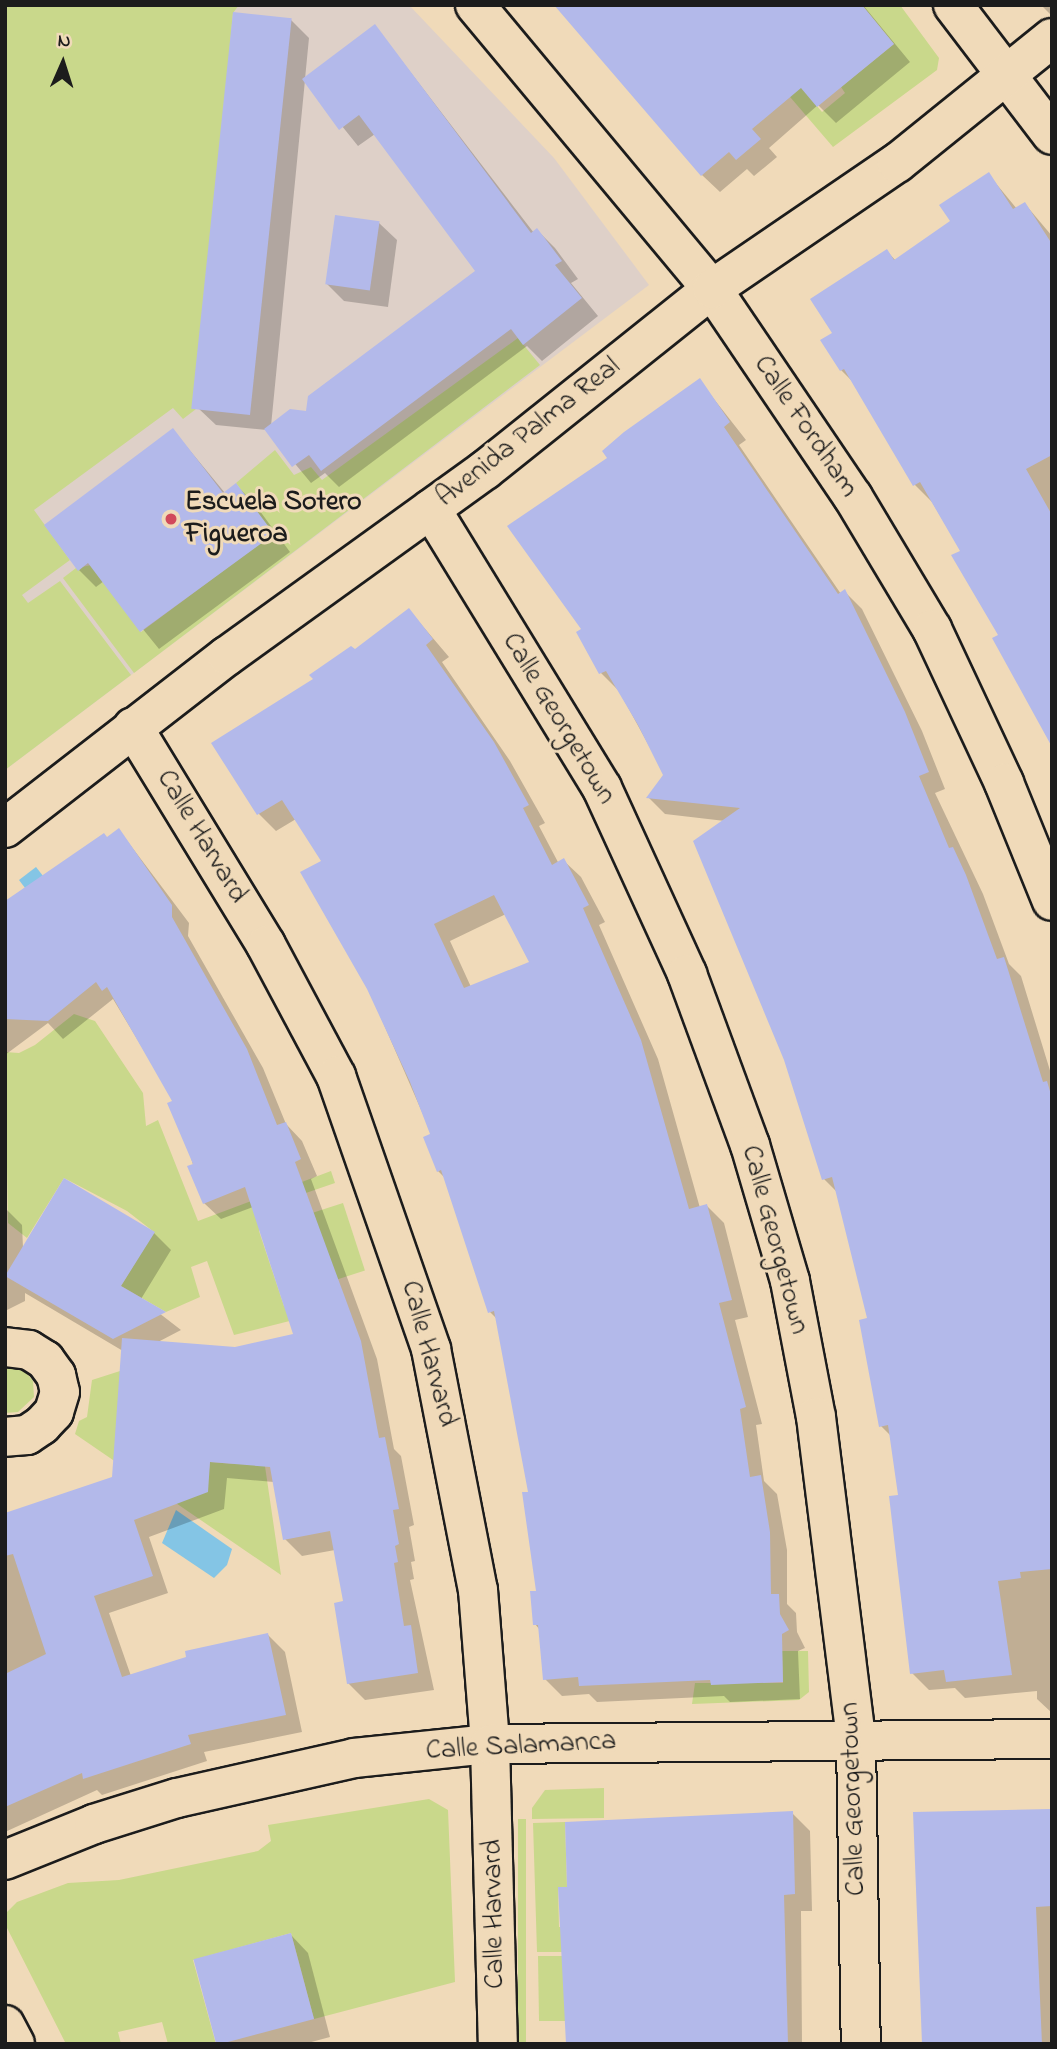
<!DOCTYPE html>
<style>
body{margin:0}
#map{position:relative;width:1057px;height:2049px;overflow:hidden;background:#f0dab9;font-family:"Indie Flower",sans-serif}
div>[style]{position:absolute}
.built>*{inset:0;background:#ded0c8}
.green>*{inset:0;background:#c9d88b;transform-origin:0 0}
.water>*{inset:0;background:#84c5e5}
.shadow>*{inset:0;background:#0003}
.building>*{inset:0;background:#b3b9ea;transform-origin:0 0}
.roads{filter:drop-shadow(2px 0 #1c1c1c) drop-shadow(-2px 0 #1c1c1c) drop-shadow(0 2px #1c1c1c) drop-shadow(0 -2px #1c1c1c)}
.minor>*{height:38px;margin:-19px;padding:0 19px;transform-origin:19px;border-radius:19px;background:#f0dab9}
.dots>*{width:19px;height:19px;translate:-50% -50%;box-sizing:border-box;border:4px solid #f0dab9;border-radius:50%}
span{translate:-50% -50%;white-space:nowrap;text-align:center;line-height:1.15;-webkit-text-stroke:6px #f0dab9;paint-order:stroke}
.street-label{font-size:28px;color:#1c1c1c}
.poi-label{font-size:28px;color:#1c1c1c;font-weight:700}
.left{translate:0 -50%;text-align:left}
.frame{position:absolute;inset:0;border:7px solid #1c1c1c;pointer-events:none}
.north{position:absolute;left:28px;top:28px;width:70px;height:70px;-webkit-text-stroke:5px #f0dab9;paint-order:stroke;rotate:3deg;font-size:19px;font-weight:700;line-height:28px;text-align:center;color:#1c1c1c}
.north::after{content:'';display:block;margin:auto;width:24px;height:32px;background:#1c1c1c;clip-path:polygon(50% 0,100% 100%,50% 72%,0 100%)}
</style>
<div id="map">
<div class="built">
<i style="clip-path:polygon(5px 5px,409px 5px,554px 158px,649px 285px,5px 770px)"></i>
</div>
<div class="green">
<i style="clip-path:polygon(5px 5px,239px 5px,233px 13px,196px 409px,183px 419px,173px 408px,34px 510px,70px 560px,22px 595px,28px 603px,60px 581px,131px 675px,5px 770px)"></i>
<i style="clip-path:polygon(862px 5px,900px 5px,939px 58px,937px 70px,833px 147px,749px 49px,778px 60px,822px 112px,845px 93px,841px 87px,894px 44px)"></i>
<i style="clip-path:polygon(518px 338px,540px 365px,134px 673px,63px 578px,76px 568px,92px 565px,141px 632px,273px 534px,236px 483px,275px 450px,294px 475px,311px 467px,322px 480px)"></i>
<i style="clip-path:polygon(74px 1014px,95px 1021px,143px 1093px,146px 1126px,158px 1120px,198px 1221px,331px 1171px,335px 1183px,265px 1207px,259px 1231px,284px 1306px,334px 1288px,341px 1308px,234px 1335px,207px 1261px,191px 1267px,200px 1297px,166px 1312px,121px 1286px,154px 1232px,127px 1211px,64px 1178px,27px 1238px,8px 1223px,5px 1052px,19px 1053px,35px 1045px)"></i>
<i style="left:343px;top:1203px;width:71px;height:31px;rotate:72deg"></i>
<i style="clip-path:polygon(5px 1367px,24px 1370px,33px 1381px,34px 1397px,18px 1412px,5px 1413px)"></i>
<i style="clip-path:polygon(120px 1371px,208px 1480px,210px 1462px,235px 1464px,257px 1412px,281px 1575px,75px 1434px,79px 1421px,87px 1417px,92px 1380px)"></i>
<i style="clip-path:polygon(782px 1651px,808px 1651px,809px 1692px,799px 1700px,692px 1704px,695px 1683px,783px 1683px)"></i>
<i style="clip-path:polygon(604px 1788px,604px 1818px,532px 1819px,532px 1808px,545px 1790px)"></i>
<i style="clip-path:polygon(429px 1799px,448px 1810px,455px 1982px,314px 2019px,291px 1933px,193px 1960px,216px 2044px,168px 2044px,162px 2022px,118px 2032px,121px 2044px,66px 2044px,5px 1924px,7px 1912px,17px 1902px,68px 1883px,119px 1880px,258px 1851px,271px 1841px,268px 1825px)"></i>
<i style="left:518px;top:1819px;width:8px;height:225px"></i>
<i style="clip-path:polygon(565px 1822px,567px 1887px,558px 1887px,559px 1927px,675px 1925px,608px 1952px,537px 1952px,533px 1823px)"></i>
<i style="clip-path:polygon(538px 1956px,570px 1956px,565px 2021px,539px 2021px)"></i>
</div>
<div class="water">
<i style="clip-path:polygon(36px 867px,61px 899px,50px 921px,19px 880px)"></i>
<i style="clip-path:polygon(176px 1510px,232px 1549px,227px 1565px,214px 1578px,162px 1543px)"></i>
</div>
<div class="shadow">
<i style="clip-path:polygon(597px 5px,863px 5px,910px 62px,836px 123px,818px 105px,769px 148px,777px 157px,754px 176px,747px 169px,720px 192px,702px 175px)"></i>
<i style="clip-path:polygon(1041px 5px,1052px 5px,1052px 16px)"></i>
<i style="clip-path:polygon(evenodd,291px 20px,309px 38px,305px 79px,375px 26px,534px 233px,537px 230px,555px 248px,578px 279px,571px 283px,598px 316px,542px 361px,527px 346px,339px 487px,325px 473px,311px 483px,267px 430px,216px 425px,198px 408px,291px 20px,305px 80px,358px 146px,375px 134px,478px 272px,307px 413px,271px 426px,305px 80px)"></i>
<i style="clip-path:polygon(989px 175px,1017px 209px,1025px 204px,1052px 236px,1052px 736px,995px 639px,1000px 636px,962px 552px,932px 502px,915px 485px,855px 384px,841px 370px,835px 333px,887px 251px,896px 261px,953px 222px)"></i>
<i style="clip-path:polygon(379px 223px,397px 240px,388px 307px,344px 301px,326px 283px)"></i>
<i style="clip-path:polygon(699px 380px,746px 440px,739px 445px,841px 594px,845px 592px,862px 609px,922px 731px,945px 789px,935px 793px,983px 894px,1009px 964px,1021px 976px,1052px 1077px,1052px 1713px,1037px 1699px,1037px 1691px,965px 1698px,955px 1688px,929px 1690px,912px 1673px,900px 1497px,891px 1436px,881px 1426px,869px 1319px,838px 1193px,824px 1179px,786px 1059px,725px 821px,665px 814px,648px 797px,665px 775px,619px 691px,601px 673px,584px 629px,609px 458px)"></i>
<i style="clip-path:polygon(173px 430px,225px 493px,236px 485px,254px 503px,290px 552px,159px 649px,104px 581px,96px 587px,79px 570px)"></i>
<i style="clip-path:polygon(evenodd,409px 610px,449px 657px,442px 662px,510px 761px,545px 823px,539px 826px,559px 864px,564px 861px,581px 877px,605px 922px,599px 925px,658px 1059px,700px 1208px,707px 1206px,724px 1223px,748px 1317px,735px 1320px,762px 1424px,756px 1425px,764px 1481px,777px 1494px,787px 1550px,787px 1604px,796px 1613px,797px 1632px,805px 1648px,798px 1651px,800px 1699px,730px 1702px,724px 1696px,597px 1702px,589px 1694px,562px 1696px,545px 1679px,540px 1630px,535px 1624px,538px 1592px,530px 1494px,498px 1320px,490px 1312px,446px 1179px,438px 1171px,432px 1135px,368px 988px,323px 861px,296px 819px,276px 831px,259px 814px,214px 743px,315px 680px,409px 610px,506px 914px,532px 962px,471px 987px,450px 941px,506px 914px)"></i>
<i style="clip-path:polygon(119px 830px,189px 923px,188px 936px,263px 1068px,286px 1124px,302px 1141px,317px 1176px,311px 1179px,377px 1359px,394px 1449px,401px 1456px,414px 1525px,409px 1527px,415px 1561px,411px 1562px,414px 1579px,410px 1580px,434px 1690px,365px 1700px,348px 1683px,345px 1603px,335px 1550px,302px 1556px,285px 1539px,274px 1482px,227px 1478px,224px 1509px,149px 1537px,168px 1593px,109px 1613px,131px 1676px,268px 1635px,285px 1652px,302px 1732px,204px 1752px,207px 1761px,102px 1795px,97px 1790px,5px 1832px,5px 1514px,113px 1478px,123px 1351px,25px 1293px,25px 1301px,5px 1311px,5px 1208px,22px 1225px,23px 1248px,154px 1233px,171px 1250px,141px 1299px,181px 1330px,158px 1342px,235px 1348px,295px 1335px,253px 1207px,221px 1219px,204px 1203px,175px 1102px,113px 999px,63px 1039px,48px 1023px,5px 1055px,5px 904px)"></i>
<i style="clip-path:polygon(1052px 1811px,1052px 2044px,922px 2044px)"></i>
<i style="clip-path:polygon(792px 1813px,810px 1831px,812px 1911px,801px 1911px,802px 2044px,566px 2044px,569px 1889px)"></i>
<i style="clip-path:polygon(291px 1935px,308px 1953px,330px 2037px,304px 2044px,218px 2044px,195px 1961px)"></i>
</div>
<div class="building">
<i style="clip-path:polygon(554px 5px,862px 5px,894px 44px,817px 107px,801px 88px,752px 129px,761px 139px,736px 160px,729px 152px,701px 176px)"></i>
<i style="left:233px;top:12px;width:59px;height:399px;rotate:6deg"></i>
<i style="clip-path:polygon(375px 24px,531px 233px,537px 228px,562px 261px,555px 265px,582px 298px,523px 345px,511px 329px,321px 471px,309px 455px,292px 467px,264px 429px,290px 409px,306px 411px,308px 396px,475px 271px,359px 115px,339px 130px,302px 79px)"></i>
<i style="clip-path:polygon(989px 172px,1013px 209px,1025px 202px,1052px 244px,1052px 455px,1026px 469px,1052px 515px,1052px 747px,992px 638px,998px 635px,951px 555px,960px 551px,920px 482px,913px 486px,844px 369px,840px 371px,820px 340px,832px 333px,810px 299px,887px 249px,894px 260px,950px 221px,939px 205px)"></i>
<i style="left:335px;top:215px;width:45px;height:70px;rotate:8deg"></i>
<i style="clip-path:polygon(700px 378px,730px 422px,724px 427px,838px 594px,845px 589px,905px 712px,929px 772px,919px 776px,949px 848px,953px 847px,966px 875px,997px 959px,1004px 957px,1043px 1082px,1047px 1081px,1052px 1098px,1052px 1569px,1020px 1572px,1021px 1578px,998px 1581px,1012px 1675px,946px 1682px,944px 1670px,910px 1674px,889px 1496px,898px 1495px,888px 1425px,879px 1427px,859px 1320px,867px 1318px,832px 1177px,822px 1180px,784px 1060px,693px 841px,740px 808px,646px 798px,663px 775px,638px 725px,606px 671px,599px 674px,576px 632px,581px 629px,507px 526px,607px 458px,602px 451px,624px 432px)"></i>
<i style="clip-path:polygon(173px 428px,223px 493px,236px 483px,274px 534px,140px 632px,88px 563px,78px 571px,44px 525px)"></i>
<i style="clip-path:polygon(evenodd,409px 608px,433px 639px,426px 645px,494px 742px,529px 805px,523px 808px,552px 865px,564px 858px,589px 905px,583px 908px,641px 1040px,689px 1209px,707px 1204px,732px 1300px,719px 1303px,746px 1407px,740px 1409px,750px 1477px,761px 1475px,770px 1532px,771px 1594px,779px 1594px,780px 1614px,789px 1630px,782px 1634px,783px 1682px,711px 1685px,710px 1680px,579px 1686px,578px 1677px,543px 1680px,538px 1625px,533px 1625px,530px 1591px,536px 1591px,522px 1492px,528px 1492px,494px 1311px,488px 1313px,441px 1170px,437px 1172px,423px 1137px,430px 1134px,410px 1082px,367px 989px,300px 872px,321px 861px,282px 800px,257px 815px,211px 743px,313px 679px,309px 675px,351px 646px,355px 649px,409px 608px,494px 895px,529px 962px,464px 988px,434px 924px,494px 895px)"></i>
<i style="clip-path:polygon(119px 828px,172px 905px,172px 917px,247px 1049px,277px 1125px,286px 1122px,301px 1159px,295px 1162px,361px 1341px,379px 1438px,385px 1437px,399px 1509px,393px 1510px,399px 1544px,395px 1546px,398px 1562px,394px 1563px,404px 1626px,411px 1625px,418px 1673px,347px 1684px,334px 1603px,343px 1601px,330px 1531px,283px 1540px,270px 1467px,210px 1462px,208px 1492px,134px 1520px,153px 1576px,94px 1596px,122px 1677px,186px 1657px,185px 1651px,268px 1633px,286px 1715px,188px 1735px,191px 1744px,83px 1779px,82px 1773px,5px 1807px,5px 1674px,46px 1654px,13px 1554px,5px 1556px,5px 1513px,112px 1477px,122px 1338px,235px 1347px,293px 1334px,245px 1187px,203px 1204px,187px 1166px,193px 1164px,167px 1103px,172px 1101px,107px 987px,102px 991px,96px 982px,48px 1021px,5px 1019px,5px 901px,104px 833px,107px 837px)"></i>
<i style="clip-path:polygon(64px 1178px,155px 1232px,121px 1286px,166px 1312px,113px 1339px,5px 1276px)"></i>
<i style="clip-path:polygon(1052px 1809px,1052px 1906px,1036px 1907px,1042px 2044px,922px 2044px,913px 1812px)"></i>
<i style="clip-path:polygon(793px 1811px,795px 1894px,784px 1895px,788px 2044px,566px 2044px,558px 1887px,567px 1887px,565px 1822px)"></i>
<i style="left:291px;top:1933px;width:89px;height:101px;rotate:75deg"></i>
</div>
<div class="roads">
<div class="minor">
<i style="left:475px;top:5px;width:370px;rotate:50.2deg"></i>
<i style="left:712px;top:289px;width:251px;rotate:55.9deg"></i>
<i style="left:853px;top:497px;width:154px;rotate:59.1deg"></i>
<i style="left:932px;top:629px;width:170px;rotate:64.9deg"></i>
<i style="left:1004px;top:783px;width:127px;rotate:67.9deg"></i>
<i style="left:953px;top:5px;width:163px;rotate:52.7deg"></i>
<i style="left:431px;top:509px;width:327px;rotate:58.5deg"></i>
<i style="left:602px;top:788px;width:205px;rotate:65.4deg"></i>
<i style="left:687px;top:974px;width:182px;rotate:69.8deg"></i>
<i style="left:750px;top:1145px;width:142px;rotate:73.6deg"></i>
<i style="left:790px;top:1281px;width:138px;rotate:79.2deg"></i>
<i style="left:816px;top:1417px;width:325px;rotate:82.9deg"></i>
<i style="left:856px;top:1740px;width:304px;rotate:89.1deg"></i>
<i style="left:133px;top:727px;width:255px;rotate:58.6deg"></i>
<i style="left:266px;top:945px;width:149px;rotate:61.9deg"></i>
<i style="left:336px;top:1076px;width:289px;rotate:70.8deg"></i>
<i style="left:431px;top:1349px;width:246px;rotate:79deg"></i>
<i style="left:478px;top:1590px;width:154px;rotate:85.5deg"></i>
<i style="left:490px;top:1744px;width:300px;rotate:88.5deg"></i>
<i style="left:5px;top:828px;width:281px;rotate:-37.8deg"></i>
<i style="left:227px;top:656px;width:318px;rotate:-35.8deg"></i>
<i style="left:485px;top:470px;width:290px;rotate:-38.6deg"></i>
<i style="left:712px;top:289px;width:224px;rotate:-34.3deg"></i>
<i style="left:897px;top:163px;width:199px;rotate:-38.9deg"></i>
<i style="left:5px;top:1347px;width:24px;rotate:7deg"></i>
<i style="left:29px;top:1350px;width:19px;rotate:32deg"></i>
<i style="left:45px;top:1360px;width:19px;rotate:54deg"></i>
<i style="left:56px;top:1375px;width:17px;rotate:77deg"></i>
<i style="left:60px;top:1392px;width:21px;rotate:107deg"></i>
<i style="left:54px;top:1412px;width:18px;rotate:133deg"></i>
<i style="left:42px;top:1425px;width:18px;rotate:146deg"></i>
<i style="left:27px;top:1435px;width:22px;rotate:175deg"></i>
<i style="left:5px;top:1860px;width:96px;rotate:-22deg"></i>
<i style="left:94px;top:1824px;width:87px;rotate:-17.4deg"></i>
<i style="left:177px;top:1798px;width:181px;rotate:-12.7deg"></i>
<i style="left:354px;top:1758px;width:137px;rotate:-5.9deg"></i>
<i style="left:490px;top:1744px;width:562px;rotate:-0.51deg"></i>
<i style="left:5px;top:2025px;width:21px;rotate:62deg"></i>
</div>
</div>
<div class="dots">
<i style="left:171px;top:519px;background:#d1495b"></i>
</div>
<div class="street-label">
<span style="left:805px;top:427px;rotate:56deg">Calle Fordham</span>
<span style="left:529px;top:433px;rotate:-38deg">Avenida Palma Real</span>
<span style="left:558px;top:719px;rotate:59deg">Calle Georgetown</span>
<span style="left:201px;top:837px;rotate:59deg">Calle Harvard</span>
<span style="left:774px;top:1240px;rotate:75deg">Calle Georgetown</span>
<span style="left:428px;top:1354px;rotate:75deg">Calle Harvard</span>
<span style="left:521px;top:1747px;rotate:-3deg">Calle Salamanca</span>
<span style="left:854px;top:1799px;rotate:-92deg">Calle Georgetown</span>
<span style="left:495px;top:1914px;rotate:-91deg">Calle Harvard</span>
</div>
<div class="poi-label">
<span class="left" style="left:185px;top:519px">Escuela Sotero<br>Figueroa</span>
</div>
<div class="frame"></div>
<div class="north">N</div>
</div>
